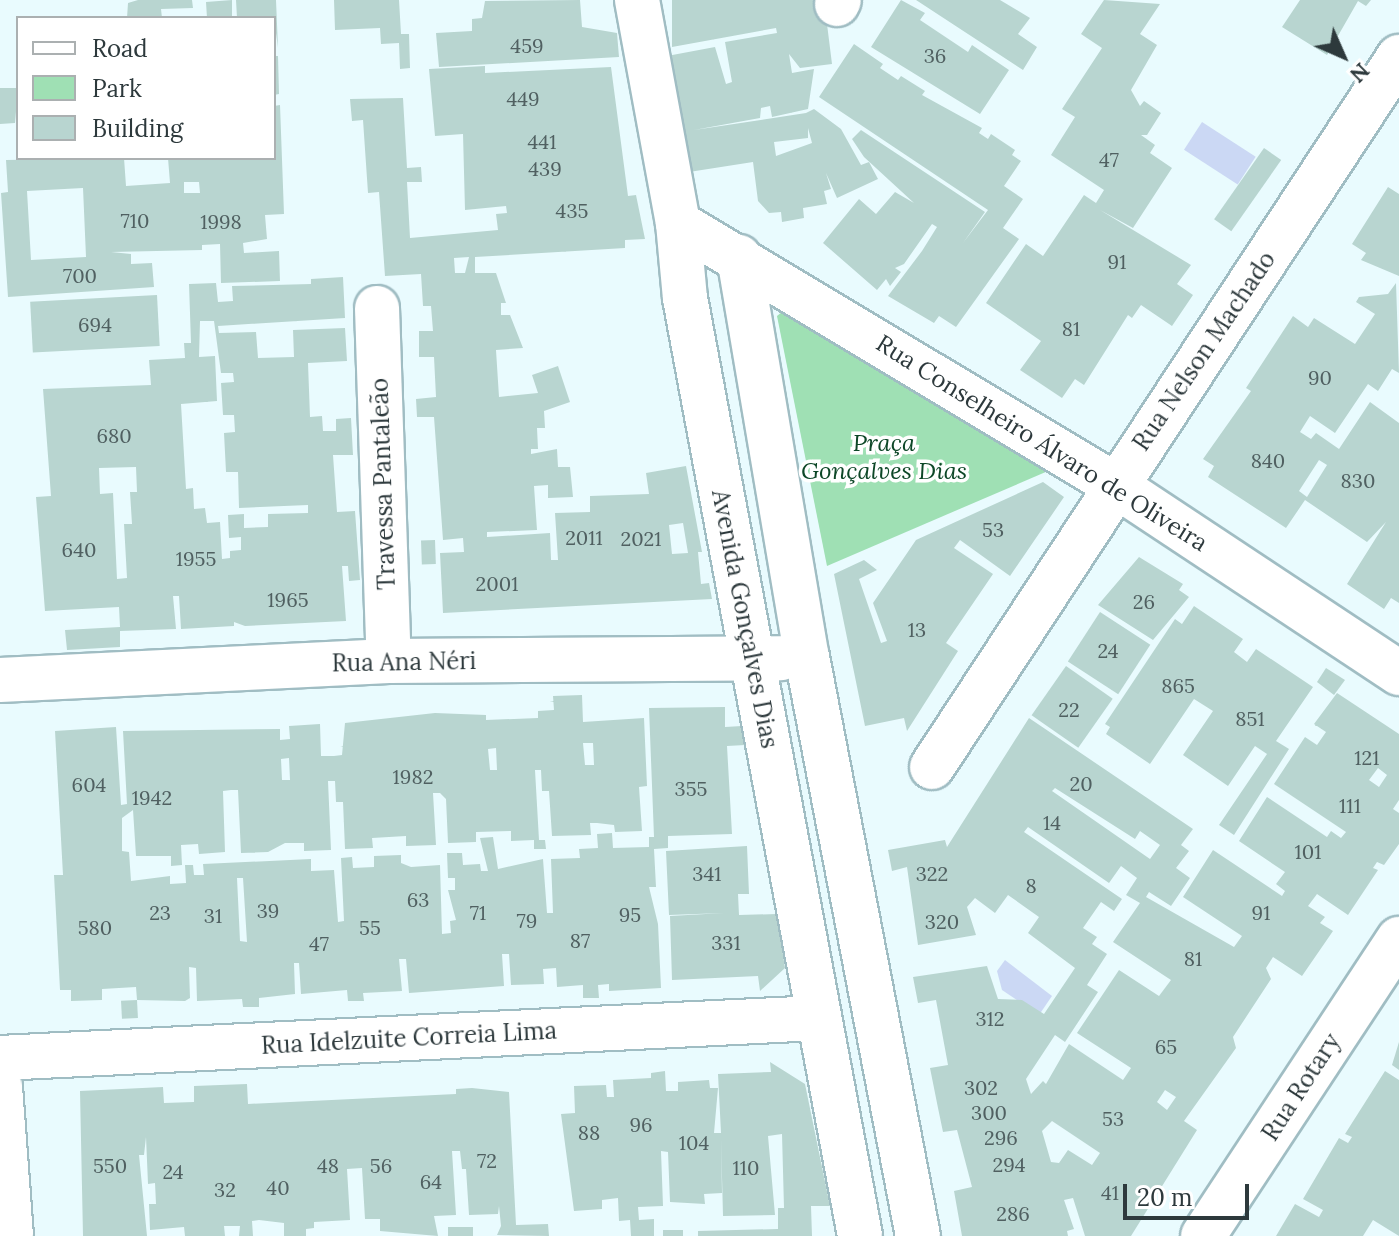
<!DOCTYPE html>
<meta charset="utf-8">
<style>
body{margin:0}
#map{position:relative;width:1399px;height:1236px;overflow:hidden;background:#e9fbfe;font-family:Lora,serif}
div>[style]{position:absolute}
.green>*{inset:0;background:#9fe0b4}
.water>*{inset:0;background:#cbd8f4;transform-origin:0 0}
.building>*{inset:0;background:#b8d5d0;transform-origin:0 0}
.roads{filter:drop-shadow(2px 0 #a0bdc3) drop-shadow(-2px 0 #a0bdc3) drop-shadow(0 2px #a0bdc3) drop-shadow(0 -2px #a0bdc3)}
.minor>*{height:44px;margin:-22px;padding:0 22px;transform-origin:22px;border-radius:22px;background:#fff}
span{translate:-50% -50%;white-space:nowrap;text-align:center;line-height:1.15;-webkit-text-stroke:7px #fff;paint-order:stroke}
.number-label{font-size:20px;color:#506061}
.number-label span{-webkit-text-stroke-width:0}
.street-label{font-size:24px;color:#2d393c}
.park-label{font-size:24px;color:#0d4727;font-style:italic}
.legend{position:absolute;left:16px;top:16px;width:260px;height:144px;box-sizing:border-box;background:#fff;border:2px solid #abb0b1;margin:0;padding:10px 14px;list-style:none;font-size:24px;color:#2d393c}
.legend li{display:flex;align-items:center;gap:16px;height:40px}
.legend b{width:40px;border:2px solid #abb0b1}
.north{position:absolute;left:1303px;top:16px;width:80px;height:80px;-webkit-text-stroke:6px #fff;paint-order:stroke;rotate:135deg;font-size:22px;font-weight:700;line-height:32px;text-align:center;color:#2d393c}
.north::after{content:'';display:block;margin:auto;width:28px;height:36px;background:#2d393c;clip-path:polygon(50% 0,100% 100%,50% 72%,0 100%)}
.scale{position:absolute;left:1123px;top:1184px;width:126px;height:36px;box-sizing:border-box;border:4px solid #2d393c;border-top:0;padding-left:10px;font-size:24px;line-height:28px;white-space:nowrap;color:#2d393c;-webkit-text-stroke:6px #fff;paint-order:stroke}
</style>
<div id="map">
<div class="green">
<i style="clip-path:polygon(793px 303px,1048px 471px,827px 566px,777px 316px)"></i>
</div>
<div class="water">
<i style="left:1202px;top:122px;width:64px;height:33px;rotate:33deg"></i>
<i style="clip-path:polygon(1005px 960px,1052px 996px,1039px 1015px,1002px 990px,997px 971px)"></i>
</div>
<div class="building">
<i style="clip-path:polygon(138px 0,192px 0,193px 8px,161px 9px,162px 18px,127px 18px,128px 3px)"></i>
<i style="clip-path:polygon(232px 0,232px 18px,207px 18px,206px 2px)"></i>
<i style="clip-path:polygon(236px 0,276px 0,278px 48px,274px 18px,237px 18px)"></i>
<i style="clip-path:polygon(334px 0,399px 0,401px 34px,409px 34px,410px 68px,400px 69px,399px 43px,381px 44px,380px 28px,335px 30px)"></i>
<i style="clip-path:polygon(580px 0,582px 27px,617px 33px,619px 57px,439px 67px,436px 33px,472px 31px,472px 19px,482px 18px,485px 1px)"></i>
<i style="clip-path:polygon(evenodd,672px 0,824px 0,832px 64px,800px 68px,789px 54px,792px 73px,814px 69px,808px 109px,772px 117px,770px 106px,761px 108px,760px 118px,694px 130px,806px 113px,814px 109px,841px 129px,861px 165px,869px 162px,878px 179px,837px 198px,826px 173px,831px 189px,824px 191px,827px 204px,803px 208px,804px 218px,782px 222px,781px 212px,769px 213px,758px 201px,753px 162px,689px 172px,667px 56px,715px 47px,726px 84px,732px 82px,725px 42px,777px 33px,776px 28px,672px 47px,672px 0,808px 128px,812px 143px,776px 156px,774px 142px,808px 138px,808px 128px)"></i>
<i style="clip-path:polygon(901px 0,925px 13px,920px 20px,968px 52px,972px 45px,1009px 70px,980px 114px,871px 47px)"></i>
<i style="clip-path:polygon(916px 0,1000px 0,1030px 18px,1018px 34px,1037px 47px,1023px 70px)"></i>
<i style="clip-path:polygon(1104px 0,1160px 4px,1140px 34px,1157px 45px,1131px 90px,1140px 106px,1144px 101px,1161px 113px,1147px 135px,1141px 135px,1155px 145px,1150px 153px,1172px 168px,1133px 228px,1100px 210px,1191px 265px,1177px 284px,1193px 295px,1172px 326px,1141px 305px,1132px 318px,1128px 315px,1084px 385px,1075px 379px,1062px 398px,1020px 370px,1041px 341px,986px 303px,1026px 244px,1043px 256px,1084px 195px,1096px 203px,1104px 190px,1051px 155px,1075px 117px,1062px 109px,1102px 48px,1081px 34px)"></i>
<i style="clip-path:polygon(1300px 0,1371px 0,1366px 6px,1358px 1px,1327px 55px,1282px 27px)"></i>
<i style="clip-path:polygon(854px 44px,883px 64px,880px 68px,898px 80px,901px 76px,925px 91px,922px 95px,982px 128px,979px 133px,988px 139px,991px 134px,1015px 150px,1012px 155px,1021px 161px,1004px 186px,1023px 199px,1003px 228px,1019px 239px,956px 327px,939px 316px,934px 323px,888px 296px,922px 251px,937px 227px,932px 224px,904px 264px,895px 268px,901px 272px,890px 286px,886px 279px,877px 290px,823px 243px,859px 199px,876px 214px,895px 192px,914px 203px,864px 157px,852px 139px,861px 130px,985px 212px,963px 243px,988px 210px,819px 97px)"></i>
<i style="clip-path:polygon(274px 56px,278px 56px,279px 94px,274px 95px)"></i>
<i style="clip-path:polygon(evenodd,485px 66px,485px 73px,611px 67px,628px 196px,636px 195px,645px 239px,625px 240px,625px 248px,475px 257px,475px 273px,496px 273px,506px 303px,501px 303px,501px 315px,510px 315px,523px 348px,496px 350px,499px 397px,538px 393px,532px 375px,558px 366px,570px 402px,544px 411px,545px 428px,537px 428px,538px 449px,531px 449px,531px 454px,557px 449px,558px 467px,570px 467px,573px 497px,548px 498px,548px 485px,534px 486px,537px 530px,487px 532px,487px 537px,550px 533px,551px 560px,558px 560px,555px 513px,590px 512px,590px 496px,649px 494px,646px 473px,686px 466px,702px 552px,698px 552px,701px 584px,709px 583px,712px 599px,443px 613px,440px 553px,464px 552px,463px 538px,443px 540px,434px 417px,417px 417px,416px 399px,436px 397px,434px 357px,419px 357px,419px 331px,433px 331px,431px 306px,423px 306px,421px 274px,385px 276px,379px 192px,368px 193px,363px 120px,352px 121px,350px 99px,403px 98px,407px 168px,421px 167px,422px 182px,407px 182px,410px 238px,498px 230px,496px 214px,507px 213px,506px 206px,465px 210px,463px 134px,435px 136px,429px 69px,485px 66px,469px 257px,465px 273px,455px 273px,454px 258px,469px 257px,485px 66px,683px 523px,688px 553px,672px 554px,669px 525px,683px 523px)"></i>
<i style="clip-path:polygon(0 88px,18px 88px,15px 123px,0 124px)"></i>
<i style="clip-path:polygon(evenodd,280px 105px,284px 214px,265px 215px,267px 239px,243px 243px,244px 253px,279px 251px,280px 281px,221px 283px,220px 244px,202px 245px,202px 250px,111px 252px,131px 254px,131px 264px,152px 263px,154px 287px,8px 297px,1px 193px,8px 192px,6px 160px,124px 158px,126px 186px,170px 183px,168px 158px,274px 158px,274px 106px,280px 105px,184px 182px,199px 182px,200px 193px,184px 193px,184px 182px,280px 105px,83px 188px,86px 257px,31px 260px,27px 191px,83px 188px)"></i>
<i style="left:1264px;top:148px;width:21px;height:87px;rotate:35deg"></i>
<i style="clip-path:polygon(1388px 187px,1399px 194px,1399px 276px,1361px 260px,1366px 253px,1352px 244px)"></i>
<i style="clip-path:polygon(evenodd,343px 277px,345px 318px,218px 326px,219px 333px,256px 332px,258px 358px,294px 357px,293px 330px,345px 328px,347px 361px,308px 363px,310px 417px,322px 416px,323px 431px,336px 431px,336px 419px,351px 418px,353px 455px,333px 455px,337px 512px,355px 511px,360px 580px,349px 581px,348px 566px,342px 566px,346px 621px,245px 626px,234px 622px,234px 626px,181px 629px,179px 596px,173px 596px,176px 629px,120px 631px,120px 647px,67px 650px,65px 630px,120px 627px,119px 607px,45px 611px,36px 497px,51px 496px,43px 389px,151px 385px,149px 360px,185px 358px,184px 343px,191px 343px,189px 284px,216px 283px,218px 302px,233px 301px,232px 286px,311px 284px,311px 279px,343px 277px,200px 321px,214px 321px,221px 373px,233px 373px,234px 382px,221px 383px,223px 415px,234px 415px,235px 432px,224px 433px,226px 472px,238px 472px,239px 508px,308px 505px,308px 513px,268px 514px,268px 527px,244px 528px,244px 514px,228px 515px,229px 538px,241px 537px,241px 550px,230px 551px,230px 558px,222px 559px,220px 522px,207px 523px,205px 508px,194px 509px,193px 488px,186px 489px,181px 404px,217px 401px,215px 356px,199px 357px,200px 321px,343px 277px,136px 467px,137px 492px,130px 492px,132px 524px,124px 524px,127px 578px,117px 579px,113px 493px,100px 494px,99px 468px,136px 467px)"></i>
<i style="clip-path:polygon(evenodd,1396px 283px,1399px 373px,1392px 369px,1378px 391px,1368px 384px,1335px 433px,1310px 416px,1300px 432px,1311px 439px,1316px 433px,1339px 449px,1370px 402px,1399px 423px,1399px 603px,1391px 598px,1384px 609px,1347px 584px,1386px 522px,1367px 542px,1305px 500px,1286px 528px,1208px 477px,1214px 466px,1203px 459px,1251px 391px,1246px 388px,1293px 316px,1308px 327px,1314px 318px,1355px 344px,1375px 314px,1356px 302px,1359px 297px,1388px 294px,1396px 283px,1319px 460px,1327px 465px,1307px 497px,1299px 491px,1319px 460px)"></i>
<i style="left:157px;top:295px;width:51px;height:127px;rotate:87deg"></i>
<i style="clip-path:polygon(1043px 482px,1064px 497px,1010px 576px,960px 540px,954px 548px,993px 574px,946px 643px,958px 651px,907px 731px,904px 718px,865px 726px,834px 574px,864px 560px,877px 570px,859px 579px,881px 643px,887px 641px,873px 603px,916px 540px)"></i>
<i style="left:435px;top:540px;width:24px;height:14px;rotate:88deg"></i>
<i style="clip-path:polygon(1139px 557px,1183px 584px,1179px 590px,1189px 597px,1153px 640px,1098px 605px)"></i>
<i style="clip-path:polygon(1194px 606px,1243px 639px,1234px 652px,1247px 662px,1256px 649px,1313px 687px,1276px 741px,1289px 749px,1234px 835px,1219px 825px,1267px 754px,1255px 746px,1228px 786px,1183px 755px,1213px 711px,1194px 699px,1150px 764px,1106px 734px,1110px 727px,1105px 724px,1175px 619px,1182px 624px)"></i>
<i style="left:1100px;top:612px;width:60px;height:59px;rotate:33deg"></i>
<i style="left:1066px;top:666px;width:57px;height:60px;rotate:35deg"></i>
<i style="clip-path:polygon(1326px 668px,1345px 680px,1334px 695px,1317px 682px)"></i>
<i style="clip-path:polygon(evenodd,1337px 693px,1399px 734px,1399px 800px,1393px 809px,1399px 813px,1399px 844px,1384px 865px,1377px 862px,1373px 868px,1378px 870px,1348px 915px,1317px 894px,1308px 906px,1325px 917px,1320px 923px,1333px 931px,1302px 976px,1273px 957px,1266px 968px,1271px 979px,1233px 1037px,1236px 1048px,1184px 1121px,1197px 1130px,1131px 1236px,1085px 1236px,1073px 1198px,1064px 1200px,1074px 1229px,1067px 1231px,1068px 1236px,962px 1236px,954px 1191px,972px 1187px,957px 1130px,943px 1132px,938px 1108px,930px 1068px,948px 1065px,936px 1000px,918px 1003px,913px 977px,987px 966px,998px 999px,1022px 1000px,1044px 1014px,1075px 968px,1028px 933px,1039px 917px,1008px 895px,995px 913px,975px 898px,967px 907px,976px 935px,918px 945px,907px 867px,892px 871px,888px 850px,945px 840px,947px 847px,1029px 718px,1193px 829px,1181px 845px,1189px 851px,1176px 868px,1190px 878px,1171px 906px,1149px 892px,1146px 897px,1234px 947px,1242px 936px,1183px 897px,1213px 850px,1282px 896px,1285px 891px,1276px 884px,1285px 872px,1239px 841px,1267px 797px,1327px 837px,1331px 831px,1341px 838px,1346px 832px,1274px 784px,1305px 737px,1317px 745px,1326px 732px,1314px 724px,1337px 693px,1378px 768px,1387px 775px,1379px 787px,1369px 780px,1378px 768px,1337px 693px,1055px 788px,1135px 839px,1140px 831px,1160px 845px,1150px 859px,1052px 791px,1055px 788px,1337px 693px,1028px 827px,1109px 883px,1121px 866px,1137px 878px,1126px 895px,1140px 903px,1113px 942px,1171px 980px,1159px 996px,1119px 970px,1077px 1033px,1131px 1068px,1123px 1080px,1069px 1044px,1046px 1084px,1043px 1081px,1031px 1094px,1026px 1079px,1055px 1035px,1065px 1042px,1098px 992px,1087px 985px,1107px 954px,1092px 944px,1097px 937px,1083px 928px,1101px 902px,1114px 911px,1122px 899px,1024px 832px,1028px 827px,1337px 693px,1165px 1090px,1176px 1097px,1167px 1110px,1157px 1102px,1165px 1090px,1337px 693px,1052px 1121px,1100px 1153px,1092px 1165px,1068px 1150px,1059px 1163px,1051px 1162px,1042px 1131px,1052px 1121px)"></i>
<i style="clip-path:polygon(evenodd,582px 695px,583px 722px,644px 718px,647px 786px,639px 787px,642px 831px,615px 832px,614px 825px,597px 823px,590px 823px,591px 835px,552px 836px,549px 791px,542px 791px,541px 770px,535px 770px,539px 840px,545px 840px,546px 849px,534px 849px,534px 840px,511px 841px,511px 831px,476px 832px,476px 842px,448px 843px,446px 799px,440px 793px,433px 793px,436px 845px,406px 846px,406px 836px,372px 838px,373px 848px,345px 849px,343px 802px,336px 802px,335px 781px,328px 781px,331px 850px,304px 851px,304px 843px,285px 843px,268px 852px,241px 853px,238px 790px,231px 790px,223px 791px,225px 852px,199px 854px,198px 844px,181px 845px,182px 865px,171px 866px,171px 856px,136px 856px,133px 810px,122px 818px,122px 851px,129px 852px,131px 881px,170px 876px,170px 884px,186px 883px,185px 865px,193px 865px,194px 875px,204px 875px,203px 864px,311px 859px,311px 871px,334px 870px,338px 922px,344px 921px,341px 858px,352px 857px,353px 868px,374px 867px,374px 856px,401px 855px,401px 863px,411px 867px,440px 865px,442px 934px,451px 933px,450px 921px,456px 920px,448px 890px,455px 890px,455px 878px,448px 878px,447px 853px,462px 853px,463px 865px,480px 864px,481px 871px,488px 871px,480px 838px,493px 837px,498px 869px,543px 859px,547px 913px,553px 913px,551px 859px,580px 858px,579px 849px,598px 848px,597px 834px,612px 833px,613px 848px,649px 847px,649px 837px,654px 837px,649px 708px,725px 707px,725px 727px,742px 726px,745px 745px,727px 746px,732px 834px,668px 836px,668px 848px,654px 849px,656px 887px,649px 887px,658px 924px,661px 988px,609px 991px,609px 984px,598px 985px,599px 998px,583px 998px,583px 985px,557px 987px,556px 968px,543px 969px,544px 984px,511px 985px,509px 954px,502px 954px,504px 986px,409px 993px,406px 959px,399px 959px,402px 991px,363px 993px,364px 1001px,348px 1001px,347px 990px,301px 994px,299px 963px,294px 963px,295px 994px,259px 998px,259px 1007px,243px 1007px,242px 999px,197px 1001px,196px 968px,189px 967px,190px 998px,185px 1001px,137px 1000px,136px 987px,102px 989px,102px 1000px,71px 1001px,71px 990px,60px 990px,54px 875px,63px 875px,55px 731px,116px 727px,121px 805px,127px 804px,123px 731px,280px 729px,280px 740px,290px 739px,289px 726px,320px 724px,321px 756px,334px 756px,342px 755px,345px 723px,435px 713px,486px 715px,486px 720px,538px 718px,538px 711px,554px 710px,553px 696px,582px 695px,583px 743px,593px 743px,594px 765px,585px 765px,583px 743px,582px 695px,496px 748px,497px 770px,490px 770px,488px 749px,496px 748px,582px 695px,289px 758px,290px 780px,282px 780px,281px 759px,289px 758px,582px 695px,237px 878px,243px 878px,247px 942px,240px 941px,237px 878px)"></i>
<i style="clip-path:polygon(747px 846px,749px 894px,738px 894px,739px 915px,777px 914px,785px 968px,760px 991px,758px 976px,672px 980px,670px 916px,724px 913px,669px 915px,666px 851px)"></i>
<i style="left:137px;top:1000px;width:18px;height:16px;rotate:87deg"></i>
<i style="clip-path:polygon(1399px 1042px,1399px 1070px,1392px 1065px)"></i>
<i style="clip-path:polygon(770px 1062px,805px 1084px,830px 1206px,811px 1206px,812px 1236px,698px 1236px,698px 1231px,778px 1229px,778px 1208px,784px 1208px,782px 1134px,768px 1136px,775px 1215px,723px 1216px,721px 1138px,722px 1193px,704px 1194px,705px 1204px,670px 1202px,668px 1152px,661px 1151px,663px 1206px,638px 1207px,639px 1220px,654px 1219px,654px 1236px,631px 1236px,630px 1220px,619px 1221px,618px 1198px,602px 1200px,602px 1209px,574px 1211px,561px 1114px,575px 1113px,574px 1086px,606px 1085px,607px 1097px,614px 1097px,613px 1080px,651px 1078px,651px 1073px,665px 1071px,666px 1091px,678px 1091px,678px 1082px,709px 1080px,710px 1088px,718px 1088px,714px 1133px,721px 1133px,718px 1074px,771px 1072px)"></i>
<i style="clip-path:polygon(1385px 1071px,1399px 1080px,1399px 1236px,1373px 1220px,1363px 1236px,1276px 1236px,1295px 1204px,1319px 1217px,1323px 1210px,1303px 1199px,1339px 1138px,1348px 1143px,1352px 1137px,1345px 1134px)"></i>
<i style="clip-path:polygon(247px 1084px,248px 1104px,456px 1094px,456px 1089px,472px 1088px,509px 1092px,516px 1225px,548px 1224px,549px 1236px,497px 1235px,501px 1226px,499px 1206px,498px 1214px,469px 1215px,466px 1169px,462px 1169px,460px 1151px,452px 1151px,456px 1215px,434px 1216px,438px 1236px,380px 1231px,380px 1219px,365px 1219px,362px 1168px,347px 1169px,350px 1220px,314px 1222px,314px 1228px,306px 1229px,306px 1236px,284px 1236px,284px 1223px,259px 1220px,252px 1221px,253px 1236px,239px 1236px,240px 1226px,224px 1226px,225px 1236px,185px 1236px,184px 1227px,150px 1230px,149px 1204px,156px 1204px,155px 1183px,148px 1184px,146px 1137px,144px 1155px,139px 1155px,147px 1236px,83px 1236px,80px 1091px,163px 1087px,164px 1103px,194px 1102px,194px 1086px)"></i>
<i style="left:473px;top:1227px;width:9px;height:25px;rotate:90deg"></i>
<i style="left:663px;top:1230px;width:20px;height:6px"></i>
</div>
<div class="roads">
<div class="minor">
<i style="left:637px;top:0;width:227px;rotate:79.6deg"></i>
<i style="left:678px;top:223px;width:75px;rotate:84.7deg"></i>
<i style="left:685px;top:298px;width:954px;rotate:79.43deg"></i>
<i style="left:837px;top:4px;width:4px;rotate:-63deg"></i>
<i style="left:678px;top:223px;width:510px;rotate:30.94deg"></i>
<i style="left:1115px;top:485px;width:341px;rotate:33.5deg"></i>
<i style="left:739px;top:257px;width:406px;rotate:80.4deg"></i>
<i style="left:807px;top:657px;width:590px;rotate:79.15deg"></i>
<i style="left:377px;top:308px;width:353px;rotate:88.1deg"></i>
<i style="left:0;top:680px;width:389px;rotate:-2.8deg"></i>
<i style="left:389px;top:661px;width:392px;rotate:-0.4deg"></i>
<i style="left:932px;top:767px;width:850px;rotate:-56.67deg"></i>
<i style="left:0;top:1058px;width:820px;rotate:-2.8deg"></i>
<i style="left:0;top:1087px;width:149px;rotate:85.8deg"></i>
<i style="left:1203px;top:1236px;width:356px;rotate:-56.6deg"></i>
</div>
</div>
<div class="number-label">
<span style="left:527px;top:45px">459</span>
<span style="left:935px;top:55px">36</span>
<span style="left:523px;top:98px">449</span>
<span style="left:542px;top:141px">441</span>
<span style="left:1109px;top:159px">47</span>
<span style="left:545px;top:168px">439</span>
<span style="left:572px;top:210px">435</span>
<span style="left:135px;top:220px">710</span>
<span style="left:221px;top:221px">1998</span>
<span style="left:1117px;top:261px">91</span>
<span style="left:80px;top:275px">700</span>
<span style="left:95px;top:324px">694</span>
<span style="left:1071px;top:328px">81</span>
<span style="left:1320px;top:377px">90</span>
<span style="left:114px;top:435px">680</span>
<span style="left:1268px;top:460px">840</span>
<span style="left:1358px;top:480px">830</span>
<span style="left:993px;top:529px">53</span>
<span style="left:584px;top:537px">2011</span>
<span style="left:641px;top:538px">2021</span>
<span style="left:79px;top:549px">640</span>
<span style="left:196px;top:558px">1955</span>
<span style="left:497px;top:583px">2001</span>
<span style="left:288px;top:599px">1965</span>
<span style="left:1144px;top:601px">26</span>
<span style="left:917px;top:629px">13</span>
<span style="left:1108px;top:650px">24</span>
<span style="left:1178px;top:685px">865</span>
<span style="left:1069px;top:709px">22</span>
<span style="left:1250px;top:718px">851</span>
<span style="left:1367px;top:757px">121</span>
<span style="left:413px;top:776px">1982</span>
<span style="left:1081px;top:783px">20</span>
<span style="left:89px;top:784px">604</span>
<span style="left:691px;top:788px">355</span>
<span style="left:152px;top:797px">1942</span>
<span style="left:1350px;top:805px">111</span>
<span style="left:1052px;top:822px">14</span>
<span style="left:1308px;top:851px">101</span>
<span style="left:707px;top:873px">341</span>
<span style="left:932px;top:873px">322</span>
<span style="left:1031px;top:885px">8</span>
<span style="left:418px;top:899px">63</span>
<span style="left:268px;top:910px">39</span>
<span style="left:160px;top:912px">23</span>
<span style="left:478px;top:912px">71</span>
<span style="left:1261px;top:912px">91</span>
<span style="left:630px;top:914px">95</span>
<span style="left:213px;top:915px">31</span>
<span style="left:527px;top:920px">79</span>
<span style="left:942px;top:921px">320</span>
<span style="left:95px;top:927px">580</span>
<span style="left:370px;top:927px">55</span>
<span style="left:580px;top:940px">87</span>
<span style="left:726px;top:942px">331</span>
<span style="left:319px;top:943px">47</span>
<span style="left:1193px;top:958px">81</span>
<span style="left:990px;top:1018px">312</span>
<span style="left:1166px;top:1046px">65</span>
<span style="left:981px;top:1087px">302</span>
<span style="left:989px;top:1112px">300</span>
<span style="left:1113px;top:1118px">53</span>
<span style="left:641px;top:1124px">96</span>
<span style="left:589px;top:1132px">88</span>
<span style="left:1001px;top:1137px">296</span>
<span style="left:694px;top:1142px">104</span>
<span style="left:487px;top:1160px">72</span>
<span style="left:1009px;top:1164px">294</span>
<span style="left:110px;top:1165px">550</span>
<span style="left:328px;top:1165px">48</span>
<span style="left:381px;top:1165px">56</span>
<span style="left:746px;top:1167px">110</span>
<span style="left:173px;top:1171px">24</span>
<span style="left:431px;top:1181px">64</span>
<span style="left:278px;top:1187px">40</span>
<span style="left:225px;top:1189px">32</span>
<span style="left:1110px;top:1192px">41</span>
<span style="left:1013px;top:1213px">286</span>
</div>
<div class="street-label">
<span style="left:1204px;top:351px;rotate:-56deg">Rua Nelson Machado</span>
<span style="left:1042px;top:443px;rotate:32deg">Rua Conselheiro Álvaro de Oliveira</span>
<span style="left:383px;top:484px;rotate:-92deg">Travessa Pantaleão</span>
<span style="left:745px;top:619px;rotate:79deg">Avenida Gonçalves Dias</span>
<span style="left:404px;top:662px;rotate:-1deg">Rua Ana Néri</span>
<span style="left:409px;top:1038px;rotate:-3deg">Rua Idelzuite Correia Lima</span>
<span style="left:1301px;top:1087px;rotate:-57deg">Rua Rotary</span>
</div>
<div class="park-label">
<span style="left:884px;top:457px">Praça<br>Gonçalves Dias</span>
</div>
<ul class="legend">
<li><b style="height:10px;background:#fff"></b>Road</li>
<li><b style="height:22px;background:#9fe0b4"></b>Park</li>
<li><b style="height:22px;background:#b8d5d0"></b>Building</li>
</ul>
<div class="north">N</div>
<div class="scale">20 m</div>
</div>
